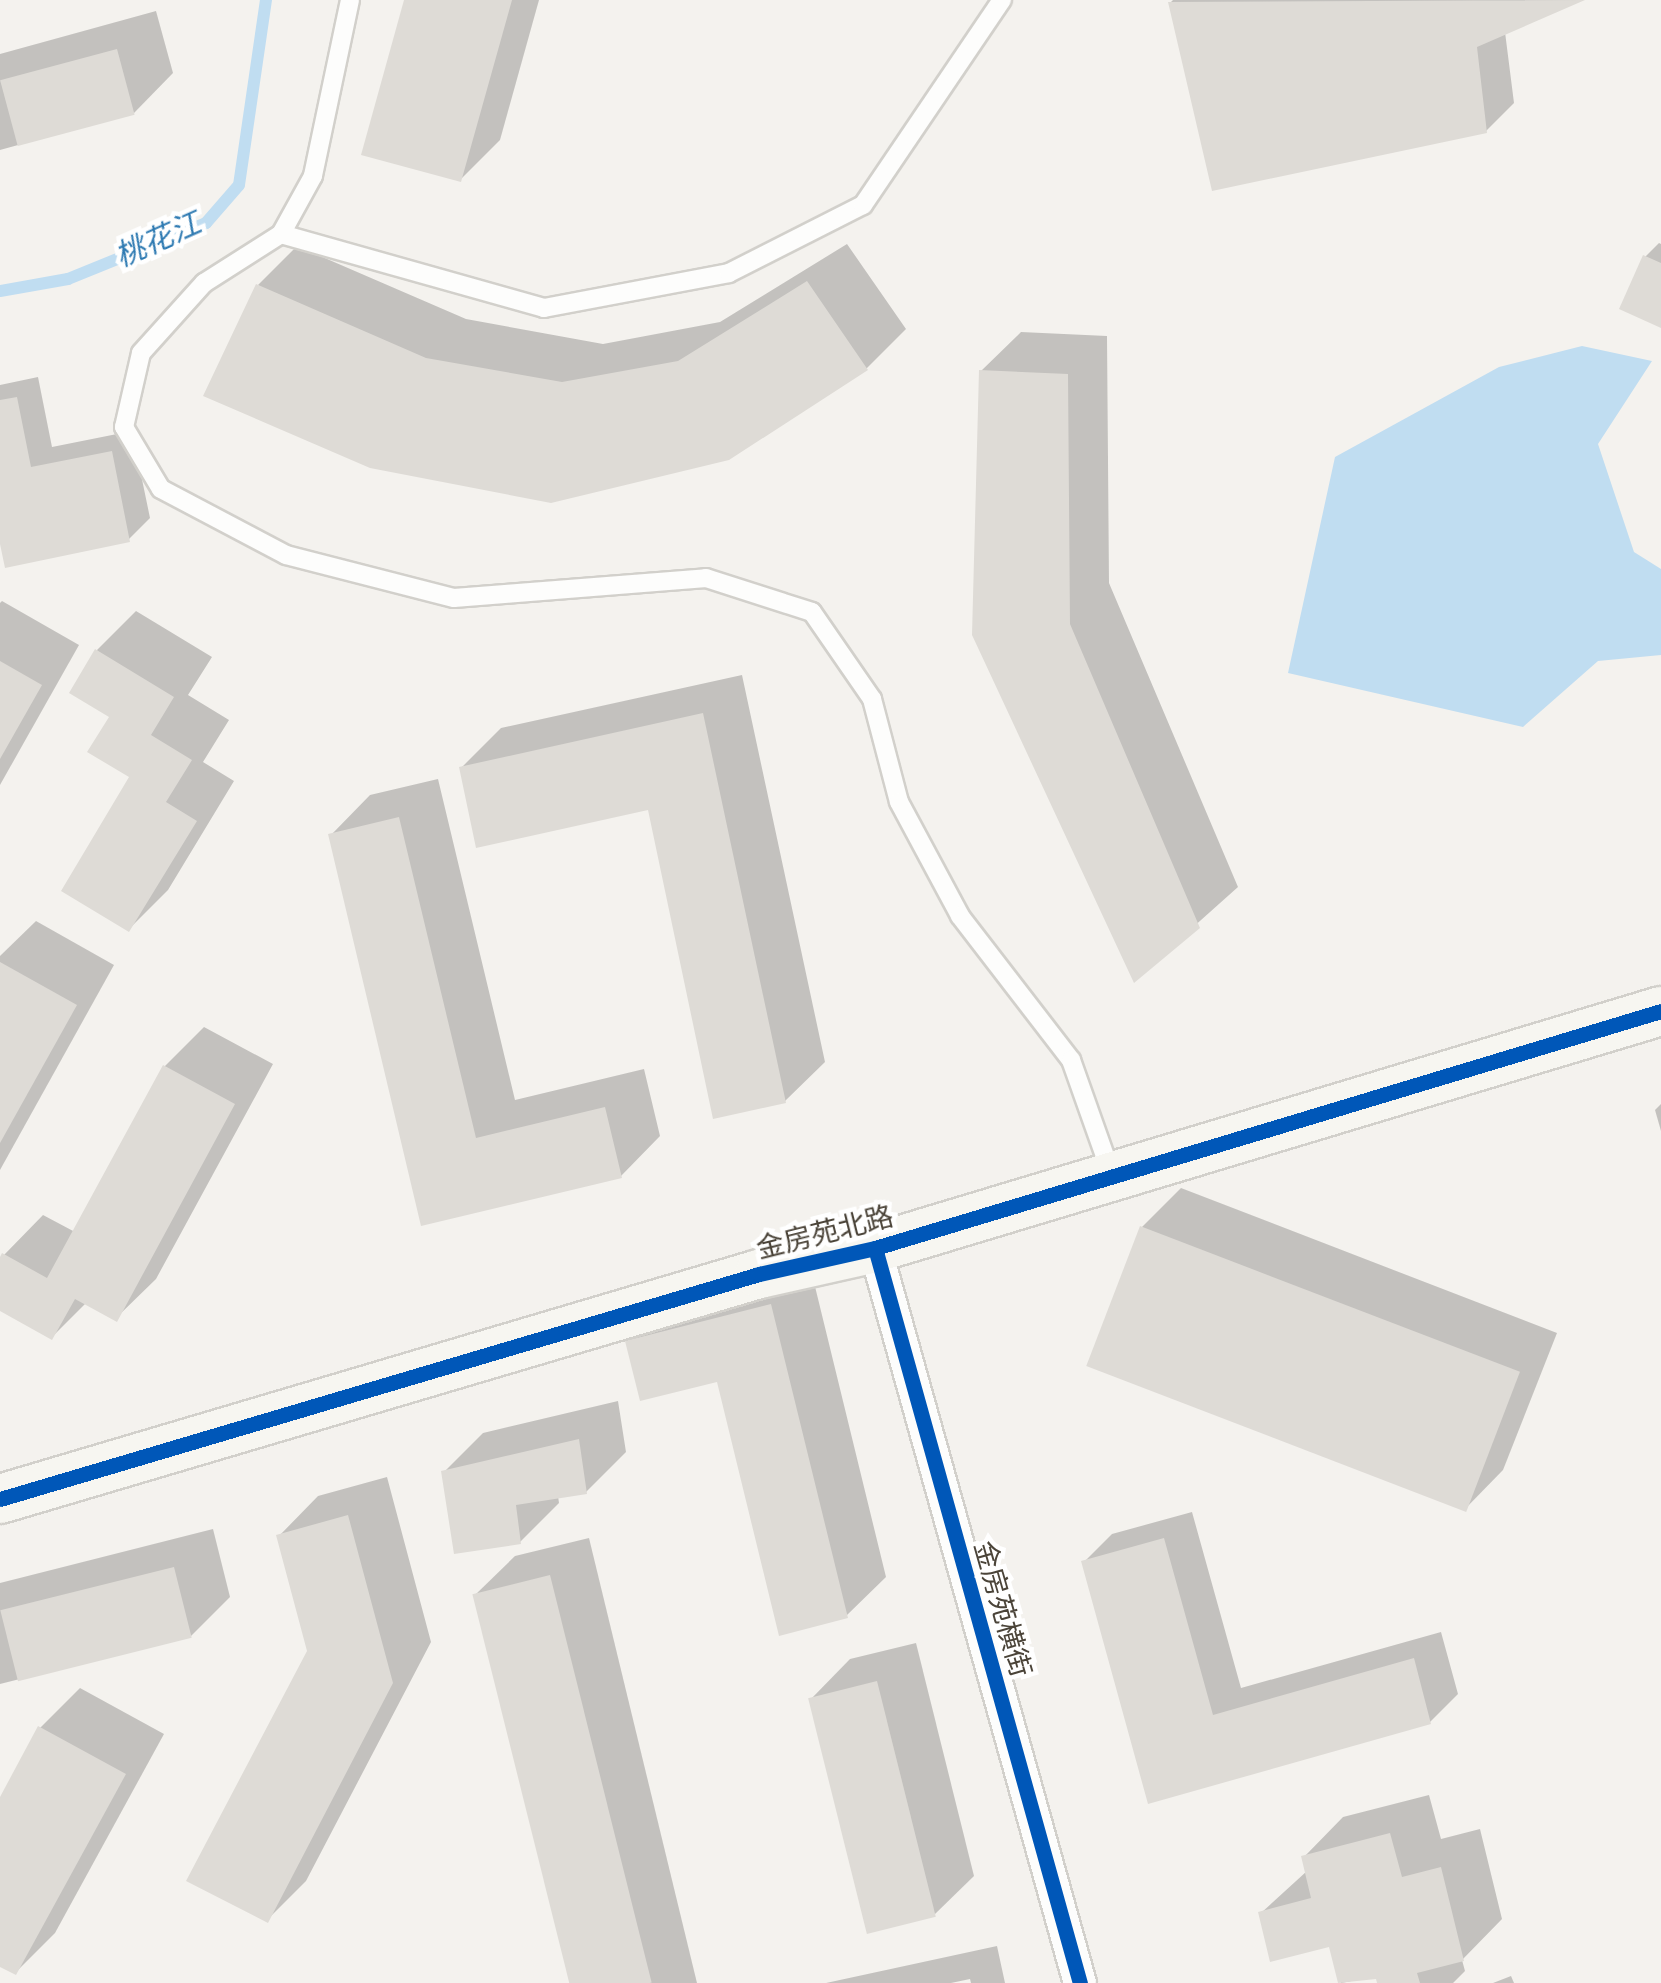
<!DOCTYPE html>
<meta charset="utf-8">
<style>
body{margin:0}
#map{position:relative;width:1661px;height:1983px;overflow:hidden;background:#f4f2ee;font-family:"Fira Sans","Noto Sans SC",sans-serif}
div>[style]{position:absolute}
.water>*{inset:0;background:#c0ddf1}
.shadow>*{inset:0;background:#0003}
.stream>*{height:12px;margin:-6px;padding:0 6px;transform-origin:6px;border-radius:6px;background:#c0ddf1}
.building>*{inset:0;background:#dedbd6;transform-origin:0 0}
.roads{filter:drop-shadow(2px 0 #d2d0cb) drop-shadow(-2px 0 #d2d0cb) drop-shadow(0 2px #d2d0cb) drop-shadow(0 -2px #d2d0cb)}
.lane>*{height:18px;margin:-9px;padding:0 9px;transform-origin:9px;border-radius:9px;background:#fdfdfc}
.street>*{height:32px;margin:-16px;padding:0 16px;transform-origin:16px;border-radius:16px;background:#fdfdfc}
.secondary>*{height:48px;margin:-24px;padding:0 24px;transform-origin:24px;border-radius:24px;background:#f7f6f1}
.cycleway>*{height:15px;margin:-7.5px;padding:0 7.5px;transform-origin:7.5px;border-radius:7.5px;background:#0057b8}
span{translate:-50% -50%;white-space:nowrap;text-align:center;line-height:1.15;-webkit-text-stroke:9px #fff;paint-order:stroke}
.street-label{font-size:28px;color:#4b4439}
.water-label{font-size:30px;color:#2e7ab2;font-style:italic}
</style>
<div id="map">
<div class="water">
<i style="clip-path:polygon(1582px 346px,1652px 361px,1598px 444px,1634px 552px,1661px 569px,1661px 655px,1598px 661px,1523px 727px,1288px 673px,1335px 457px,1499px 367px)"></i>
</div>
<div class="shadow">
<i style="clip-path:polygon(406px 0,539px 0,500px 140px,461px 179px)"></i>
<i style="clip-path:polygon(1173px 0,1579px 0,1505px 32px,1514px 103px,1486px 131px,1171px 2px)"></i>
<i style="clip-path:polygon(156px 11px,173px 73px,134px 113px,0 150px,0 54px)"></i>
<i style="clip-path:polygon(1659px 243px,1661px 244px,1661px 325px,1645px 257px)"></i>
<i style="clip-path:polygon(847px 244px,906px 329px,867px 368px,728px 458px,551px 501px,258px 285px,297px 246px,466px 319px,603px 344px,720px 322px)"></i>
<i style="clip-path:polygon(1021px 332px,1107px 336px,1109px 583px,1238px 887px,1135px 979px,981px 371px)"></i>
<i style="clip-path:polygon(38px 377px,52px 447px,132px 431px,150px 518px,128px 540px,0 531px,0 385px)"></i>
<i style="clip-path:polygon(2px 601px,79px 645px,0 785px,0 603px)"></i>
<i style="clip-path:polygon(136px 611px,212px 657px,188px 695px,229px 720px,203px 762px,234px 781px,168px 890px,129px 929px,133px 776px,97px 650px)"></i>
<i style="clip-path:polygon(742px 675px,825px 1062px,785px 1101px,650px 807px,461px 768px,501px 728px)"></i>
<i style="clip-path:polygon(438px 779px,515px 1100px,644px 1069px,660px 1136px,621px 1176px,423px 1223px,331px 835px,370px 795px)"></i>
<i style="clip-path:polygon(36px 921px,114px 965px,0 1170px,0 956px)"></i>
<i style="clip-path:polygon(204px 1027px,273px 1064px,156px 1279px,116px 1318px,87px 1302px,52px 1337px,0 1309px,4px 1255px,43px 1215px,75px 1232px,165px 1066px)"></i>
<i style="clip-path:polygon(1661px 1104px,1661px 1131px,1655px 1110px)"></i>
<i style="clip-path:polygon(1181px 1188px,1557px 1333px,1503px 1470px,1464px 1510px,1142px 1227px)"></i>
<i style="clip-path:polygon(810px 1266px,886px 1577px,846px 1616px,719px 1379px,628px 1341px,667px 1302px)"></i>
<i style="clip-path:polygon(618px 1401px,626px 1452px,586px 1492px,558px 1496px,559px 1503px,520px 1542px,444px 1472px,483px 1433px)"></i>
<i style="clip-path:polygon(387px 1477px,431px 1642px,306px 1881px,267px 1920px,310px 1651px,279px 1536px,318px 1496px)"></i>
<i style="clip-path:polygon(1192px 1512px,1241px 1688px,1441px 1632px,1458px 1694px,1430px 1722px,1150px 1801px,1084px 1562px,1112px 1534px)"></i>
<i style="clip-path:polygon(213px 1529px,230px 1597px,191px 1636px,0 1684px,0 1583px)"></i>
<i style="clip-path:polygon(589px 1538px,697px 1983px,570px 1983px,475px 1595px,515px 1556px)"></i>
<i style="clip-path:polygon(916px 1643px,974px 1876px,934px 1915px,811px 1699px,850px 1659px)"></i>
<i style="clip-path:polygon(80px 1688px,164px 1734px,55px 1933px,16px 1972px,0 1964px,0 1802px,40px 1728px)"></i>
<i style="clip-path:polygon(1429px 1795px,1441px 1839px,1480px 1829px,1502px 1919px,1462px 1960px,1465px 1971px,1453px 1983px,1380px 1983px,1378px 1976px,1341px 1983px,1331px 1944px,1261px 1913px,1307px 1871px,1304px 1857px,1343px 1817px)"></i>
<i style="clip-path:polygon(997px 1946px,1005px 1983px,971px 1983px,970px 1979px,951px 1983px,826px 1983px)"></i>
<i style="clip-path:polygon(1511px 1976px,1514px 1983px,1493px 1983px)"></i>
</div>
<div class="stream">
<i style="left:0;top:291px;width:69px;rotate:-10deg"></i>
<i style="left:68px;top:279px;width:149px;rotate:-22.1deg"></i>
<i style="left:206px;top:223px;width:50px;rotate:-49deg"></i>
<i style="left:239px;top:185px;width:187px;rotate:-81.7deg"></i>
</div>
<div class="building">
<i style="clip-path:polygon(404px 0,512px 0,461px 182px,361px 155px)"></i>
<i style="clip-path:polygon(1585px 0,1477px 47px,1487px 133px,1212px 191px,1168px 2px)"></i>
<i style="left:117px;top:49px;width:68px;height:121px;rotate:75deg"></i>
<i style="clip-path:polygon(1643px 255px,1661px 263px,1661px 328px,1619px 309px)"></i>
<i style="clip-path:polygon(807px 281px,868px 370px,729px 460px,551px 503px,370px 468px,203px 396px,256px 284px,426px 358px,562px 382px,678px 361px)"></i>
<i style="clip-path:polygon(979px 370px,1068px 374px,1070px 624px,1200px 928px,1134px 983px,972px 635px)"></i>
<i style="clip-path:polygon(17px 397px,31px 467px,112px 451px,130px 542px,5px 568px,0 544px,0 400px)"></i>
<i style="clip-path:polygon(95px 649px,174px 697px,151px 735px,192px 760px,166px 802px,197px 821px,129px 932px,61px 891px,129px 777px,87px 752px,109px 717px,69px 693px)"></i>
<i style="clip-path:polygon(0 661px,42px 685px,0 759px)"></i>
<i style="clip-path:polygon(703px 713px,786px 1103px,713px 1119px,648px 810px,476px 848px,459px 767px)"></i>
<i style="clip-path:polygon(399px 817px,476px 1138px,605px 1107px,622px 1178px,421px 1226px,328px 834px)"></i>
<i style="clip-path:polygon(0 962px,77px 1005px,0 1143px)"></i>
<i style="clip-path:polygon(163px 1065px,235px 1104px,117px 1322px,75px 1299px,52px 1340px,0 1311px,0 1257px,2px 1253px,47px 1278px)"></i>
<i style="left:1140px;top:1226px;width:407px;height:150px;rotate:21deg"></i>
<i style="clip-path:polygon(771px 1304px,848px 1618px,779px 1636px,717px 1382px,640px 1401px,625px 1341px)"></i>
<i style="clip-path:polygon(579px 1439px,587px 1494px,516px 1505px,521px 1544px,454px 1554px,441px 1471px)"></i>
<i style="clip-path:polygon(348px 1515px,393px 1683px,268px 1923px,186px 1881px,307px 1651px,276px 1535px)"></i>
<i style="clip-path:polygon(1164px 1538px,1213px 1715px,1414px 1658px,1431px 1724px,1148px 1804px,1081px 1561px)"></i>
<i style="left:174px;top:1567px;width:73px;height:179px;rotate:76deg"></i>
<i style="left:550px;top:1575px;width:420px;height:80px;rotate:76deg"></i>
<i style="left:877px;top:1681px;width:243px;height:71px;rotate:76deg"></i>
<i style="clip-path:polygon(38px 1726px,126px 1774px,16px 1975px,0 1967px,0 1797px)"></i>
<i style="clip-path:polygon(1390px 1833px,1402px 1877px,1441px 1867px,1464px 1961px,1417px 1973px,1420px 1983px,1377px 1983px,1376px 1979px,1338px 1983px,1329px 1947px,1270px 1962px,1258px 1912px,1311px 1898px,1301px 1856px)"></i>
</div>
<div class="roads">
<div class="lane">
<i style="left:350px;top:0;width:180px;rotate:101.9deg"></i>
<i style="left:313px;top:176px;width:66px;rotate:118.9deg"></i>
<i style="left:281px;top:234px;width:91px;rotate:147.5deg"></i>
<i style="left:204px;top:283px;width:94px;rotate:132deg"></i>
<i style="left:141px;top:353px;width:76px;rotate:102.9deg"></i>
<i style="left:124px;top:427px;width:72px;rotate:59.2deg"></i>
<i style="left:161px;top:489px;width:141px;rotate:27.8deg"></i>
<i style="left:286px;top:555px;width:173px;rotate:14.4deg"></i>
<i style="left:454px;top:598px;width:253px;rotate:-4.5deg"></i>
<i style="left:706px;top:578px;width:111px;rotate:17.8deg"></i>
<i style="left:812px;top:612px;width:106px;rotate:55.4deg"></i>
<i style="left:872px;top:699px;width:106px;rotate:75.3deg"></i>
<i style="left:899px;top:802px;width:129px;rotate:61.8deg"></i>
<i style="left:960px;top:916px;width:182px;rotate:52.4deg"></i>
<i style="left:1071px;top:1060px;width:123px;rotate:70.5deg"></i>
<i style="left:281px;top:234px;width:273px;rotate:15.7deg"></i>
<i style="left:544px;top:308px;width:188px;rotate:-10.7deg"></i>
<i style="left:729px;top:273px;width:150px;rotate:-26.9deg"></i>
<i style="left:863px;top:205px;width:248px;rotate:-55.9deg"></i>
</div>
<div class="street">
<i style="left:875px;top:1248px;width:763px;rotate:74.42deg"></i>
</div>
<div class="secondary">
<i style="left:0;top:1499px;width:792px;rotate:-16.51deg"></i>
<i style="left:759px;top:1274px;width:119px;rotate:-12.6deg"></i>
<i style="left:875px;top:1248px;width:821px;rotate:-16.78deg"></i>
</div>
</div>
<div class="cycleway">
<i style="left:875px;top:1248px;width:763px;rotate:74.42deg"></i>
<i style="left:0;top:1499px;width:792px;rotate:-16.51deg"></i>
<i style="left:759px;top:1274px;width:119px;rotate:-12.6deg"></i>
<i style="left:875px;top:1248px;width:821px;rotate:-16.78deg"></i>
</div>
<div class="street-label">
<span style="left:825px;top:1233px;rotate:-14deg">金房苑北路</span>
<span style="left:1002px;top:1609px;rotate:74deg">金房苑横街</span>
</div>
<div class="water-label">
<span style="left:158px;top:240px;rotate:-24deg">桃花江</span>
</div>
</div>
